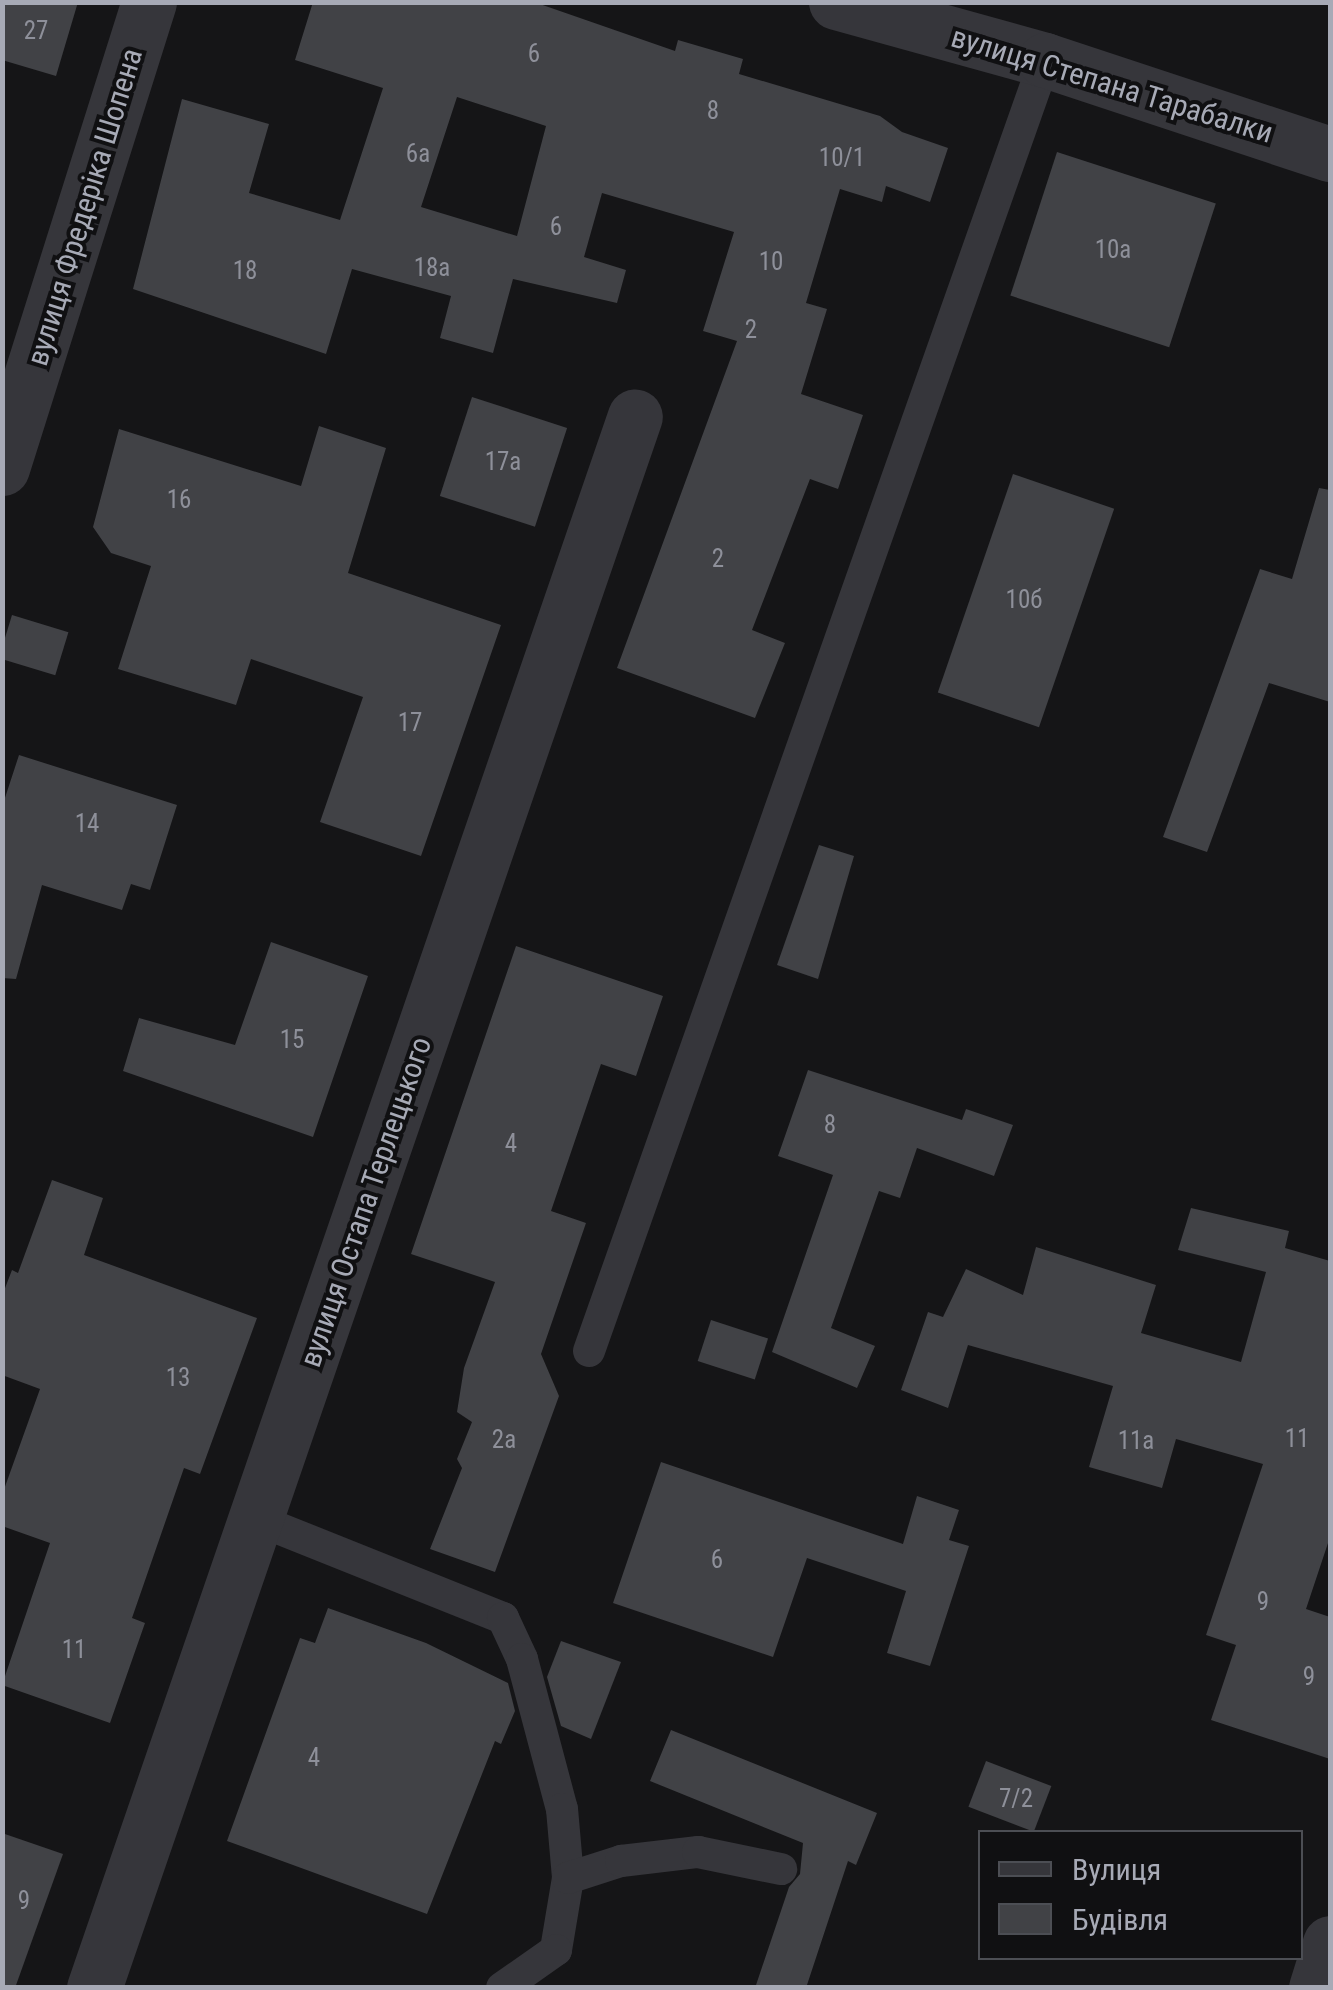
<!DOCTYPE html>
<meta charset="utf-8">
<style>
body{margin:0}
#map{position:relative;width:1333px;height:1990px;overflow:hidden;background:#151517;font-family:"Roboto Condensed",sans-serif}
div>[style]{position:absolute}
.building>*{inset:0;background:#414246;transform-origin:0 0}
.lane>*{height:32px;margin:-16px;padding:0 16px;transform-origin:16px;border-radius:16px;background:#36363b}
.street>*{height:55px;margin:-27.5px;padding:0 27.5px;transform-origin:27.5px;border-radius:27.5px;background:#36363b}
span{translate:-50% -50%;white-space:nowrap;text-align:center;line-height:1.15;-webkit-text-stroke:8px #101012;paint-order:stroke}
.number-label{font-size:25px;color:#8e909a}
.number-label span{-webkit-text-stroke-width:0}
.street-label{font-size:30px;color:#a7aab6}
.frame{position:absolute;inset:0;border:5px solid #a7aab6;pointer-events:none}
.legend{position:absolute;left:978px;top:1830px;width:325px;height:130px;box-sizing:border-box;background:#101012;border:2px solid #4c4e54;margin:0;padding:12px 18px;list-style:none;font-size:30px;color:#a7aab6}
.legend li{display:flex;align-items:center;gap:20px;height:50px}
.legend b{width:50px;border:2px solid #4c4e54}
</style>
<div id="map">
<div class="building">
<i style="clip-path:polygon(2px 2px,78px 2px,56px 76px,2px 60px)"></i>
<i style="clip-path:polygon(evenodd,313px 2px,534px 2px,675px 51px,678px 40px,743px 59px,739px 74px,880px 116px,902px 132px,948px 148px,930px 202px,886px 186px,882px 202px,840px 189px,806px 303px,827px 309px,801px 394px,863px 415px,838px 489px,810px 479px,752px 630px,785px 643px,755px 718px,617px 668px,737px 341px,703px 331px,734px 232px,602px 193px,584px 257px,626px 270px,617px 303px,513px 279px,493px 353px,440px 338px,451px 296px,352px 269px,326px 354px,133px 289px,182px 99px,269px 124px,249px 193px,340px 220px,383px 88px,295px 60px,313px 2px,457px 97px,546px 126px,517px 236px,421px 207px,457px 97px)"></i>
<i style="left:1057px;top:152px;width:167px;height:151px;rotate:18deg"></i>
<i style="left:472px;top:397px;width:100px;height:104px;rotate:18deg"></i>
<i style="clip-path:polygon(319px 426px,386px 448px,348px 573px,501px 625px,421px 856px,320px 822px,363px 697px,251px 659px,236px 705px,118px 669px,151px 566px,111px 553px,93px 527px,119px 429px,301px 486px)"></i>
<i style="left:1013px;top:474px;width:107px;height:231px;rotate:19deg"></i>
<i style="clip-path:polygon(1319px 488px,1330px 490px,1330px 702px,1269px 683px,1207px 852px,1163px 837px,1260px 569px,1292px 579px)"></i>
<i style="left:12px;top:615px;width:59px;height:45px;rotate:17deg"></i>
<i style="clip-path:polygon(19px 755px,177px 805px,150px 890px,131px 884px,122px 910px,42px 885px,16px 979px,2px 978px,2px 807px)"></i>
<i style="clip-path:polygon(819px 845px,854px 856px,818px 979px,777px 965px)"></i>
<i style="clip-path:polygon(271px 942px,368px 976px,313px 1137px,123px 1071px,139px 1018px,235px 1045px)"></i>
<i style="clip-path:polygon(516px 946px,663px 996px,636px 1076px,601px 1064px,551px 1211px,586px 1223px,541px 1354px,559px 1396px,495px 1572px,430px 1549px,462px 1468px,457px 1459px,472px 1422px,457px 1412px,464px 1368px,495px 1282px,411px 1254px)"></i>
<i style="clip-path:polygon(808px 1070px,962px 1120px,966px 1109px,1013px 1125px,994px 1176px,917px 1148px,900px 1198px,879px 1191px,831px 1328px,875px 1346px,857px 1388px,772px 1352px,833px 1175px,778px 1156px)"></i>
<i style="clip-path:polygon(52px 1180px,103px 1198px,84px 1255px,257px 1318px,200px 1474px,184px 1468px,132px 1618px,145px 1623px,110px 1723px,2px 1685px,50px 1543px,2px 1526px,2px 1495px,40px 1389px,2px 1375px,2px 1296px,12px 1270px,18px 1273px)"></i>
<i style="clip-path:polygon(1191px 1208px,1289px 1231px,1285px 1248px,1330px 1261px,1330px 1537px,1306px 1609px,1330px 1617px,1330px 1759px,1211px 1720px,1236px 1645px,1206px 1635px,1263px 1464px,1176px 1439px,1162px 1488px,1089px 1467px,1113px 1386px,968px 1345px,948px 1408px,901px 1390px,928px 1312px,943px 1317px,966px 1269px,1023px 1295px,1036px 1247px,1156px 1285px,1141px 1333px,1241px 1362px,1266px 1272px,1178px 1250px)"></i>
<i style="left:711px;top:1320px;width:60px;height:43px;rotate:18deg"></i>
<i style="clip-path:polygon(661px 1462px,903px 1544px,917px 1496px,959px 1510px,949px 1540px,969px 1546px,930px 1666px,887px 1653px,906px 1591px,807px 1558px,773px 1657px,613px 1603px)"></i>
<i style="clip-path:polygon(328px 1608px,426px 1643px,508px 1683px,515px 1711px,501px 1744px,495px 1741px,427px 1914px,227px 1841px,300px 1638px,315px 1643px)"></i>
<i style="clip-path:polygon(561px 1641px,621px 1662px,591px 1739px,561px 1726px,547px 1677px)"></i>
<i style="clip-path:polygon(671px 1730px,877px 1813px,856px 1865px,848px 1861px,806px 1988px,755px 1988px,789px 1887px,800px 1874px,803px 1843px,650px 1781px)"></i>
<i style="left:986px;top:1761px;width:70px;height:49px;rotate:21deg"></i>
<i style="clip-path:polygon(2px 1833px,63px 1854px,15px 1988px,2px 1988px)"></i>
</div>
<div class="lane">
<i style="left:589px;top:1351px;width:1369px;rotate:-70.55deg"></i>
<i style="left:258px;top:1520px;width:264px;rotate:21.8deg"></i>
<i style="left:503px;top:1618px;width:45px;rotate:65.1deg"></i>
<i style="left:522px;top:1659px;width:155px;rotate:75.1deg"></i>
<i style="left:562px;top:1809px;width:69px;rotate:85deg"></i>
<i style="left:568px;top:1878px;width:73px;rotate:99.5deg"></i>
<i style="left:556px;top:1950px;width:66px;rotate:144.9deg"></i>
<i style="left:568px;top:1878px;width:56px;rotate:-17.8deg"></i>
<i style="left:621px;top:1861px;width:78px;rotate:-6.7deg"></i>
<i style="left:698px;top:1852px;width:85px;rotate:11.6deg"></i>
</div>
<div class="street">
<i style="left:836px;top:2px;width:217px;rotate:15.5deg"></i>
<i style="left:1045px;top:60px;width:300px;rotate:18.3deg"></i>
<i style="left:2px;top:468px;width:489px;rotate:-72.5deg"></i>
<i style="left:94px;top:1988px;width:1662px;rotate:-71.01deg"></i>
<i style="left:1316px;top:1988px;width:47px;rotate:-72.7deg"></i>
</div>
<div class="number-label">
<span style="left:36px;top:31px">27</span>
<span style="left:534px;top:54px">6</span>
<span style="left:713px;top:111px">8</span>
<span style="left:418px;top:154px">6а</span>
<span style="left:842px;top:158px">10/1</span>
<span style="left:556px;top:227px">6</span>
<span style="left:1113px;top:250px">10а</span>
<span style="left:771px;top:262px">10</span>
<span style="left:432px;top:268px">18а</span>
<span style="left:245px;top:271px">18</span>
<span style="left:751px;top:330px">2</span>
<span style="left:503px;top:462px">17а</span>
<span style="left:179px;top:500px">16</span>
<span style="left:718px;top:559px">2</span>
<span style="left:1024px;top:600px">10б</span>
<span style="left:410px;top:723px">17</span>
<span style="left:87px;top:824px">14</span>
<span style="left:292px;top:1040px">15</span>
<span style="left:830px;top:1125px">8</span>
<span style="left:511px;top:1144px">4</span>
<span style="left:178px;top:1378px">13</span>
<span style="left:1297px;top:1439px">11</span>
<span style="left:504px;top:1440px">2а</span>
<span style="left:1136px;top:1441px">11а</span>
<span style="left:717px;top:1560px">6</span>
<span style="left:1263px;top:1602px">9</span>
<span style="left:74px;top:1650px">11</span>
<span style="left:1309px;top:1677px">9</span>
<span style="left:314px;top:1758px">4</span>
<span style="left:1016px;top:1799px">7/2</span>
<span style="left:24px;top:1901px">9</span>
</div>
<div class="street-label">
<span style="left:1112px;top:85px;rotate:17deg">вулиця Степана Тарабалки</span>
<span style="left:85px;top:207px;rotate:-73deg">вулиця Фредеріка Шопена</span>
<span style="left:366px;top:1202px;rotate:-71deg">вулиця Остапа Терлецького</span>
</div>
<div class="frame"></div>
<ul class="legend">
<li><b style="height:12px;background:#36363b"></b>Вулиця</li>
<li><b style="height:28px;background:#414246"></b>Будівля</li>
</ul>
</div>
